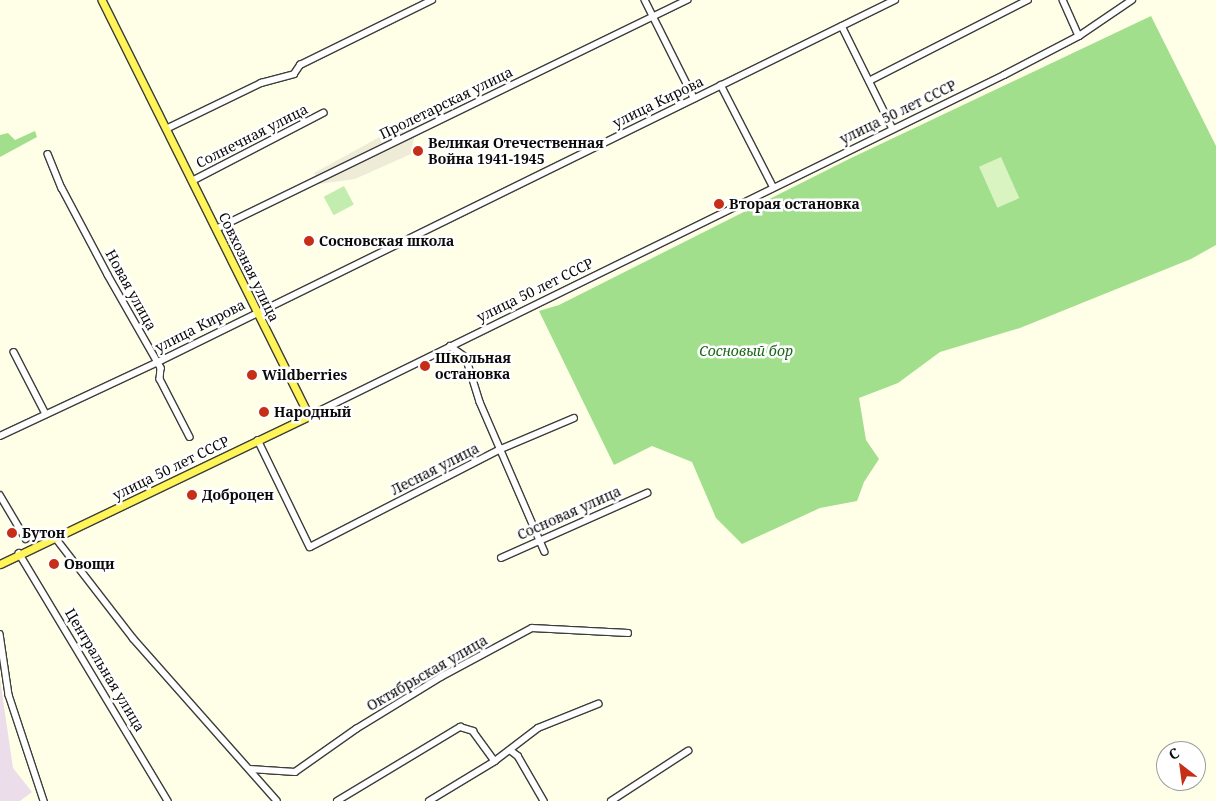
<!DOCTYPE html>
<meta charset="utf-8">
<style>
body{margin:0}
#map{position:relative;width:1216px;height:801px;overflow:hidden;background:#ffffe8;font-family:"Noto Serif",serif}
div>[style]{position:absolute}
.industrial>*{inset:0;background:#ebddea}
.green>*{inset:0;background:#c3edae;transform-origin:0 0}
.forest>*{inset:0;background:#a2df8c}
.pitch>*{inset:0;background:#d9f3c1;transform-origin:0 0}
.plaza>*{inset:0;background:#eeecd7}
.roads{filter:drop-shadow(1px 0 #3d3d3d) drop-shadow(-1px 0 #3d3d3d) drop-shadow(0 1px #3d3d3d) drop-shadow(0 -1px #3d3d3d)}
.minor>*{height:5.5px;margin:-2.75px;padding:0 2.75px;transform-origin:2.75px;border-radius:2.75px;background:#fff}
.major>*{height:7px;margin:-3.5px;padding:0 3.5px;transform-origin:3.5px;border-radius:3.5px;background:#fff458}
.dots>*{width:14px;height:14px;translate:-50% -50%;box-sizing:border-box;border:2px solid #fff;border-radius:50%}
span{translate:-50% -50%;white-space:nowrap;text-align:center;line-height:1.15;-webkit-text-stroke:5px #fff;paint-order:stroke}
.street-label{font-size:14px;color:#0a0a0a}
.poi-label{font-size:14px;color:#0a0a0a;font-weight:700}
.left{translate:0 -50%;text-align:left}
.park-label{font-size:14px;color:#186716;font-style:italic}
.north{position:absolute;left:1156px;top:741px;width:50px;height:50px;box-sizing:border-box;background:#fff;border:1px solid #9d9d9d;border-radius:50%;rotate:330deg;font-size:14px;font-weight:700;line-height:20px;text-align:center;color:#0a0a0a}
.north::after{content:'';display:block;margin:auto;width:18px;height:22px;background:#c62e17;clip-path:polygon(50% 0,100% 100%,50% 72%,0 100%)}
</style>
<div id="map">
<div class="industrial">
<i style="clip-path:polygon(0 679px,13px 768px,32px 792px,20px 801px,0 801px)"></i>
</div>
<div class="green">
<i style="left:344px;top:186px;width:21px;height:23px;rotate:62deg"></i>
</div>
<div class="forest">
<i style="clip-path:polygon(1151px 16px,1216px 146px,1216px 245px,1191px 259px,1020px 328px,940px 352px,898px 383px,859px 398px,866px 440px,879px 459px,864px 482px,857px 501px,820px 508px,742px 544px,716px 518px,692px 462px,652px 446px,614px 465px,539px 311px,559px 305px,849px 159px)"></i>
<i style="clip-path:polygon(35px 131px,37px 137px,0 157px,0 135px,8px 133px,15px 140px)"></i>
</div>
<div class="pitch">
<i style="left:1001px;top:157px;width:45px;height:24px;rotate:66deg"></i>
</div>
<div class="plaza">
<i style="clip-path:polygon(451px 107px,456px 115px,415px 134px,411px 154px,355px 179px,319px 184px,314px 173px,427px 111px,433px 114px)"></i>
</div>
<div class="roads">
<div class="minor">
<i style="left:645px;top:0;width:110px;rotate:63.4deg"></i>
<i style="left:1063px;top:0;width:39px;rotate:66deg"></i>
<i style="left:842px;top:26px;width:115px;rotate:63.7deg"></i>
<i style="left:869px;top:81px;width:178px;rotate:-27deg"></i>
<i style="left:721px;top:85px;width:114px;rotate:62.8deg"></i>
<i style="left:166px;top:129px;width:106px;rotate:-25.8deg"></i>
<i style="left:261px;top:83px;width:34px;rotate:-15deg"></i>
<i style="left:294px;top:74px;width:11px;rotate:-56deg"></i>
<i style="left:300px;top:65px;width:147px;rotate:-26.2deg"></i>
<i style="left:48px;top:154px;width:37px;rotate:68deg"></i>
<i style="left:62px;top:188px;width:98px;rotate:62.1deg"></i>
<i style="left:108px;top:275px;width:107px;rotate:60.3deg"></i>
<i style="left:161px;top:368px;width:11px;rotate:95deg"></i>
<i style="left:160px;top:379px;width:65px;rotate:62.7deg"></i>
<i style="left:192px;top:181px;width:148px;rotate:-27.4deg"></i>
<i style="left:216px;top:229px;width:524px;rotate:-25.93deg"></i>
<i style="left:450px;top:346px;width:19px;rotate:35deg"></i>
<i style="left:466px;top:357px;width:47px;rotate:72.7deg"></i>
<i style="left:480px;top:402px;width:163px;rotate:66.6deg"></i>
<i style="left:14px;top:352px;width:70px;rotate:62.7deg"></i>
<i style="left:309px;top:416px;width:774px;rotate:-26.13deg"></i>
<i style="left:1004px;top:75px;width:85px;rotate:-27.5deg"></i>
<i style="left:1079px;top:36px;width:64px;rotate:-34.2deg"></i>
<i style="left:0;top:436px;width:174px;rotate:-25.1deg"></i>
<i style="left:158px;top:362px;width:821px;rotate:-26.16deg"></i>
<i style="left:258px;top:440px;width:119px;rotate:64.1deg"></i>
<i style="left:310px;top:547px;width:215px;rotate:-27.2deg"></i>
<i style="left:501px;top:449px;width:79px;rotate:-23deg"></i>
<i style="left:0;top:495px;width:51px;rotate:59.4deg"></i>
<i style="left:55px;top:537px;width:128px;rotate:52.3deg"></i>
<i style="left:133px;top:638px;width:217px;rotate:48.5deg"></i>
<i style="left:19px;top:553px;width:289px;rotate:59deg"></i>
<i style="left:501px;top:558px;width:160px;rotate:-24deg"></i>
<i style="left:0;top:634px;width:62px;rotate:81.6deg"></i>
<i style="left:9px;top:695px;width:112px;rotate:71.7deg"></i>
<i style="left:510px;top:750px;width:10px;rotate:37deg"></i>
<i style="left:518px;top:756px;width:52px;rotate:60deg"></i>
<i style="left:250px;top:769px;width:45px;rotate:3.8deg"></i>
<i style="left:295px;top:772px;width:75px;rotate:-35.2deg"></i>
<i style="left:356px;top:729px;width:100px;rotate:-31.5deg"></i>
<i style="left:441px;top:677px;width:103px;rotate:-28.3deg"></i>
<i style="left:532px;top:628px;width:96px;rotate:3deg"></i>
<i style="left:337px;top:801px;width:144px;rotate:-31deg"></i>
<i style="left:460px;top:727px;width:14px;rotate:17deg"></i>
<i style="left:473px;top:731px;width:37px;rotate:54deg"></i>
<i style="left:429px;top:801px;width:77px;rotate:-31.2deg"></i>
<i style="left:495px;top:761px;width:54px;rotate:-37.5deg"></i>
<i style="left:538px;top:728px;width:65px;rotate:-21.8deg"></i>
<i style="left:611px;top:801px;width:92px;rotate:-33deg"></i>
</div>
<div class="major">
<i style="left:0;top:564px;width:343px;rotate:-25.6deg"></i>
<i style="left:309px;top:416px;width:465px;rotate:-116.5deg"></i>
</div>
</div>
<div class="dots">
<i style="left:418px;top:151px;background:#c62e17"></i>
<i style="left:719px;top:204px;background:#c62e17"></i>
<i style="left:309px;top:241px;background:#c62e17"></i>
<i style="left:425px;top:366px;background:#c62e17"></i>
<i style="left:252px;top:375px;background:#c62e17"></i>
<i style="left:264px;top:412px;background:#c62e17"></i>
<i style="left:192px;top:495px;background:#c62e17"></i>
<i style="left:12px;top:533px;background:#c62e17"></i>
<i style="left:54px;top:564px;background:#c62e17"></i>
</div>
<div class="street-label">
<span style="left:658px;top:102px;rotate:-26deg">улица Кирова</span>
<span style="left:446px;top:103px;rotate:-26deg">Пролетарская улица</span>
<span style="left:898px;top:112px;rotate:-26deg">улица 50 лет СССР</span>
<span style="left:252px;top:136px;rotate:-27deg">Солнечная улица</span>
<span style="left:249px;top:267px;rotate:64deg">Совхозная улица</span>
<span style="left:131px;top:290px;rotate:61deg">Новая улица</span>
<span style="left:535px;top:290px;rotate:-26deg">улица 50 лет СССР</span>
<span style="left:200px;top:326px;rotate:-27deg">улица Кирова</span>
<span style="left:171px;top:468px;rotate:-26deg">улица 50 лет СССР</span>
<span style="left:435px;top:469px;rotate:-27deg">Лесная улица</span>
<span style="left:569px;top:513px;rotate:-24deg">Сосновая улица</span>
<span style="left:105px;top:670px;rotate:59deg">Центральная улица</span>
<span style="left:427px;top:673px;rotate:-30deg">Октябрьская улица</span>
</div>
<div class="poi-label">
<span class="left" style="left:428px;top:151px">Великая Отечественная<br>Война 1941-1945</span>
<span class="left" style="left:729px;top:204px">Вторая остановка</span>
<span class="left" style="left:319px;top:241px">Сосновская школа</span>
<span class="left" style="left:435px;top:366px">Школьная<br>остановка</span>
<span class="left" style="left:262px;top:375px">Wildberries</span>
<span class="left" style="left:274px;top:412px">Народный</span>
<span class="left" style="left:202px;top:495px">Доброцен</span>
<span class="left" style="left:22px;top:533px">Бутон</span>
<span class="left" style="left:64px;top:564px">Овощи</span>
</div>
<div class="park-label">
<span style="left:746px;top:351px">Сосновый бор</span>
</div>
<div class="north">С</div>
</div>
